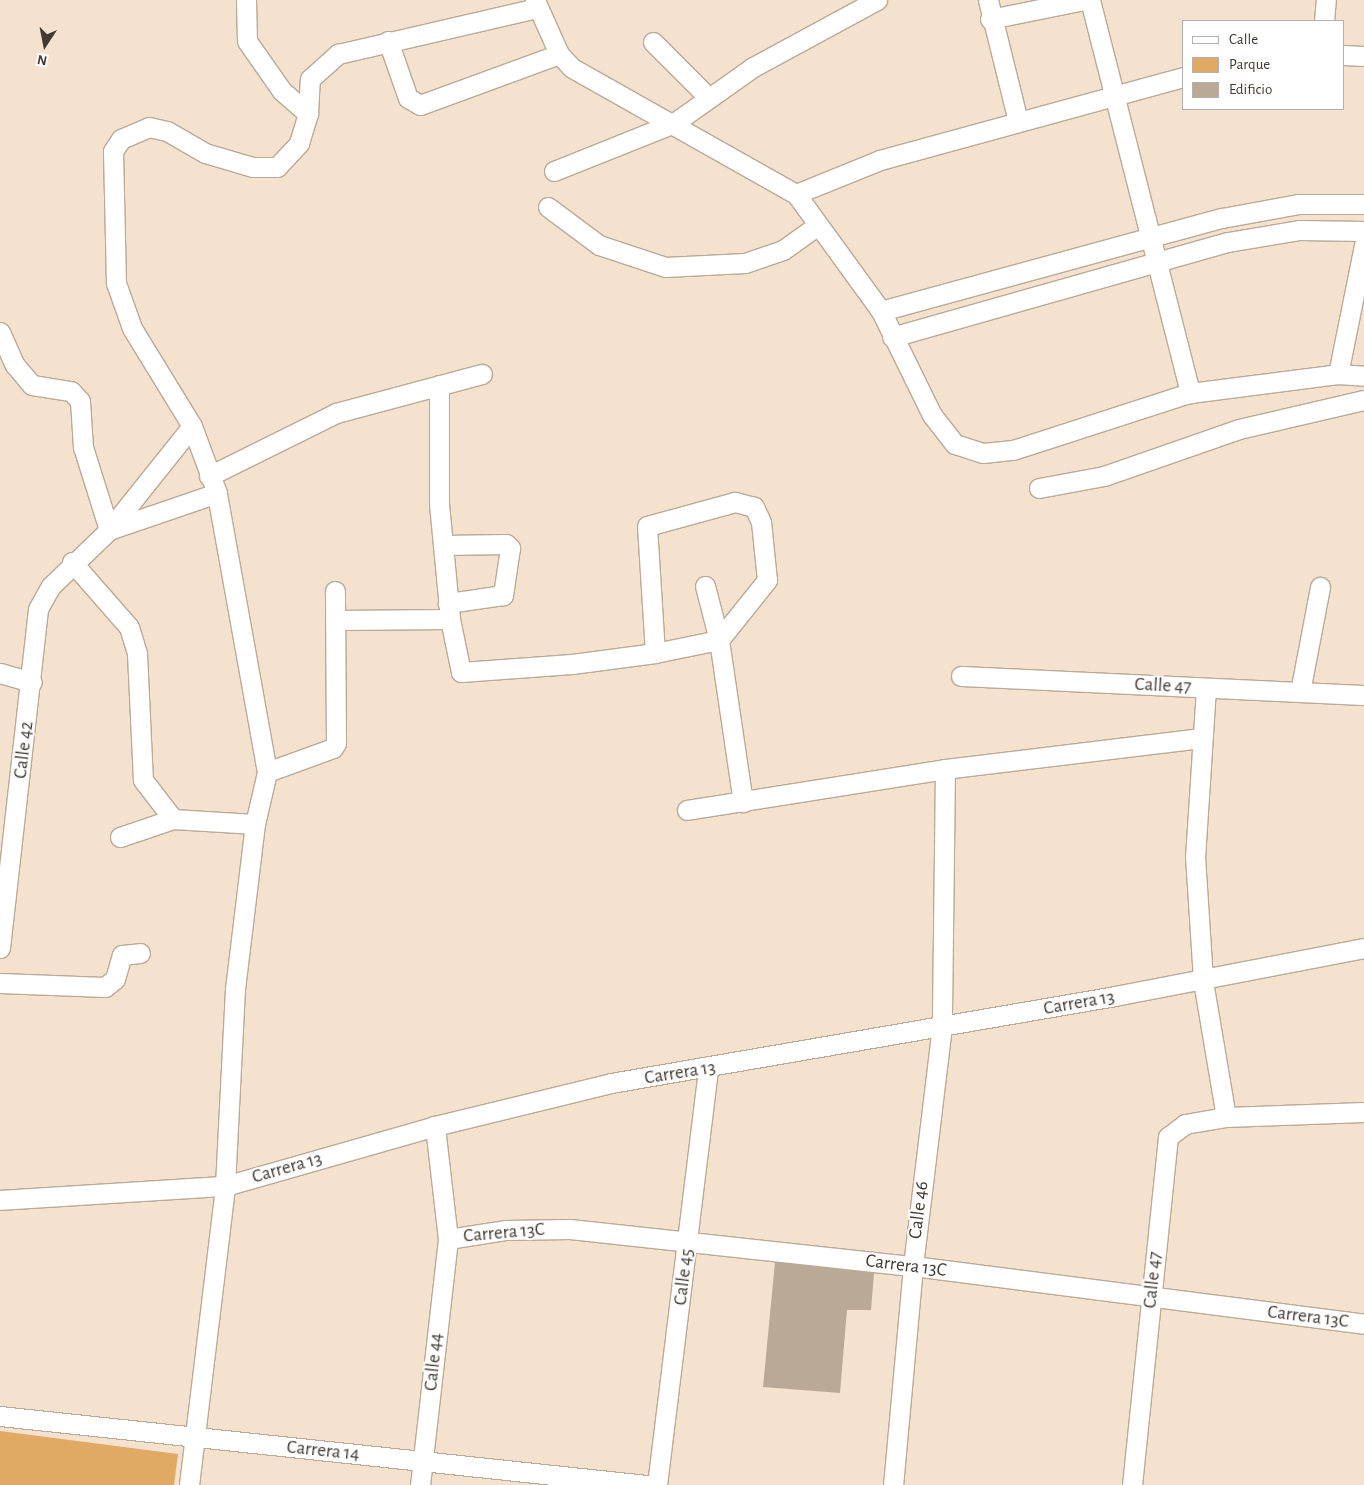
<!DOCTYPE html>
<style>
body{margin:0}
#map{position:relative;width:1364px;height:1485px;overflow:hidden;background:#f4e2cf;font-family:"Alegreya Sans",sans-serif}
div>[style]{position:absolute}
.green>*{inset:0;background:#e0a964}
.building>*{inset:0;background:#b9a996}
.roads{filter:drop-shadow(1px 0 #baaa97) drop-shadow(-1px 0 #baaa97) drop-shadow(0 1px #baaa97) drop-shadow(0 -1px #baaa97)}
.minor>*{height:19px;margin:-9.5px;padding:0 9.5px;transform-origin:9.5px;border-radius:9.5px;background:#fff}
span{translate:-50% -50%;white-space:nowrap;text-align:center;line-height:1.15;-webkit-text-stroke:4px #fff;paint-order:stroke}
.street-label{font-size:19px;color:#413a32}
.legend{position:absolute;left:1182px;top:20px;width:162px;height:90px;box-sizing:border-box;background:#fff;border:1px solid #b3b0ad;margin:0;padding:6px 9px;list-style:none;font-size:15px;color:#413a32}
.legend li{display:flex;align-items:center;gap:10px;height:25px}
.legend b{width:25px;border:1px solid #b3b0ad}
.north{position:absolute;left:20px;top:20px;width:50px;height:50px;-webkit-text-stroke:4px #fff;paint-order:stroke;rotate:191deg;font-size:14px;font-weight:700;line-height:20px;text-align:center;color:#413a32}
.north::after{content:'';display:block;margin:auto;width:18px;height:22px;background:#413a32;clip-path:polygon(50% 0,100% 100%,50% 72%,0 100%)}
</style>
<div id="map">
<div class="green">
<i style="clip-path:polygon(0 1431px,178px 1454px,174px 1485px,0 1485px)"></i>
</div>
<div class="building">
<i style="clip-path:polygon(775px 1262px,874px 1273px,871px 1310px,847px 1310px,840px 1393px,763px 1387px)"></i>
</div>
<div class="roads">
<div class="minor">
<i style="left:246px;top:0;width:41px;rotate:88.6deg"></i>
<i style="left:247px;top:41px;width:61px;rotate:55deg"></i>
<i style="left:282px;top:91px;width:35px;rotate:41deg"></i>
<i style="left:535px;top:0;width:59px;rotate:66deg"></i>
<i style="left:559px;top:54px;width:19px;rotate:47deg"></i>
<i style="left:572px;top:68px;width:257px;rotate:29.4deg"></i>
<i style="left:796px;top:194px;width:145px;rotate:54deg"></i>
<i style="left:881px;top:311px;width:116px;rotate:63.9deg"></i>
<i style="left:932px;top:415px;width:37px;rotate:52deg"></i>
<i style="left:955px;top:444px;width:29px;rotate:18deg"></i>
<i style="left:983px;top:453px;width:30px;rotate:-6deg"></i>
<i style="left:1013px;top:450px;width:186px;rotate:-17.9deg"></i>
<i style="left:1190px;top:393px;width:149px;rotate:-7.3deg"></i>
<i style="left:1338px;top:374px;width:26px;rotate:4deg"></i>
<i style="left:988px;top:0;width:125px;rotate:76.1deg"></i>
<i style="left:1090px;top:0;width:406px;rotate:75.7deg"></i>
<i style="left:990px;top:19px;width:96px;rotate:-11.4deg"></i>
<i style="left:1324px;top:21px;width:21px;rotate:-85deg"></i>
<i style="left:388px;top:41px;width:60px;rotate:70.7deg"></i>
<i style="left:408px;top:98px;width:14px;rotate:30deg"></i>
<i style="left:420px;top:105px;width:148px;rotate:-20.1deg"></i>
<i style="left:653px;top:42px;width:79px;rotate:45deg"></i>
<i style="left:1343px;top:55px;width:21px;rotate:3deg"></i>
<i style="left:554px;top:171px;width:129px;rotate:-21.8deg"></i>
<i style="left:674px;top:123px;width:97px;rotate:-35.3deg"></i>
<i style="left:753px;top:67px;width:141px;rotate:-28.4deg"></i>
<i style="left:796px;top:194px;width:91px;rotate:-22deg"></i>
<i style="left:880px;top:160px;width:314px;rotate:-15.3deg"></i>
<i style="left:548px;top:207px;width:64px;rotate:36.7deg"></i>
<i style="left:599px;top:245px;width:70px;rotate:18.4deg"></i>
<i style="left:665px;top:267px;width:80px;rotate:-2.9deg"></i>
<i style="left:745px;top:263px;width:40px;rotate:-18.9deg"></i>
<i style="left:783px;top:250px;width:43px;rotate:-35.5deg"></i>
<i style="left:881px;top:311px;width:353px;rotate:-15.3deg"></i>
<i style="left:1222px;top:218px;width:77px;rotate:-10.4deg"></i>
<i style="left:1298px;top:204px;width:66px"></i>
<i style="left:0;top:332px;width:36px;rotate:66deg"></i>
<i style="left:15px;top:365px;width:26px;rotate:50deg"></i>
<i style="left:32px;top:385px;width:39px;rotate:9deg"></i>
<i style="left:71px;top:391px;width:13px;rotate:48deg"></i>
<i style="left:80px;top:401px;width:46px;rotate:86.3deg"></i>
<i style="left:83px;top:447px;width:87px;rotate:72.6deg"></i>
<i style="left:892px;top:337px;width:349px;rotate:-15.8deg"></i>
<i style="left:1228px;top:242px;width:73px;rotate:-9.5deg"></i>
<i style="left:1300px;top:230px;width:64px;rotate:0.9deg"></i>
<i style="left:1338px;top:374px;width:132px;rotate:-78.6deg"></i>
<i style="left:439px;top:385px;width:119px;rotate:90deg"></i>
<i style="left:439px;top:504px;width:116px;rotate:84.5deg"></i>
<i style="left:450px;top:619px;width:54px;rotate:78.3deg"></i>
<i style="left:461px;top:672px;width:111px;rotate:-4.1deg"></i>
<i style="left:572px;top:664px;width:84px;rotate:-7.5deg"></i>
<i style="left:655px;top:653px;width:65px;rotate:-11.5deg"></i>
<i style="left:719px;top:640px;width:77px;rotate:-51.3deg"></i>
<i style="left:767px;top:580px;width:58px;rotate:-95.9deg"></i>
<i style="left:761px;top:522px;width:17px;rotate:-115deg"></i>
<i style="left:754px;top:507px;width:20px;rotate:-165deg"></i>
<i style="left:735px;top:502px;width:91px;rotate:164.7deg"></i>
<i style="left:647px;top:526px;width:127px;rotate:86.4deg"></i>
<i style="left:209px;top:476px;width:142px;rotate:-26.4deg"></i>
<i style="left:336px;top:413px;width:151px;rotate:-15deg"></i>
<i style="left:1039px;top:488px;width:66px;rotate:-10.5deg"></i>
<i style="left:1104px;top:476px;width:143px;rotate:-19.2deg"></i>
<i style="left:1239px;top:429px;width:128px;rotate:-13.1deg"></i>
<i style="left:109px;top:530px;width:114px;rotate:-18.9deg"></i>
<i style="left:443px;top:545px;width:63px;rotate:-0.9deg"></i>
<i style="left:506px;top:544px;width:6px;rotate:45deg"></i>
<i style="left:510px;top:548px;width:48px;rotate:98.5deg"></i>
<i style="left:503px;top:595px;width:56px;rotate:171.7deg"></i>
<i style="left:72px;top:562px;width:86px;rotate:48.8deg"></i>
<i style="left:129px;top:627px;width:28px;rotate:73deg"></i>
<i style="left:137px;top:654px;width:126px;rotate:87.3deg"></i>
<i style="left:143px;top:780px;width:49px;rotate:52.4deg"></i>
<i style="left:173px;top:819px;width:82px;rotate:3.5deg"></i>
<i style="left:705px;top:586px;width:56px;rotate:75.5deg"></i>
<i style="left:719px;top:640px;width:164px;rotate:81.6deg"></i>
<i style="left:338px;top:620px;width:112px;rotate:-0.5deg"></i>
<i style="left:0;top:673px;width:33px;rotate:16deg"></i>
<i style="left:961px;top:676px;width:403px;rotate:2.7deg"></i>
<i style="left:1206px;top:688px;width:168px;rotate:93.7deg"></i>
<i style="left:1195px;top:856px;width:125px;rotate:86.3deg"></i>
<i style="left:1203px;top:981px;width:138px;rotate:80.4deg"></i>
<i style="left:1300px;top:692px;width:107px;rotate:-79.2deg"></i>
<i style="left:945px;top:769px;width:259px;rotate:-6.9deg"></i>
<i style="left:267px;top:772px;width:70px;rotate:-20deg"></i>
<i style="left:333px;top:748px;width:6px;rotate:-59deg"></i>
<i style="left:336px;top:743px;width:152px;rotate:-90.4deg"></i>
<i style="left:687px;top:810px;width:261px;rotate:-9deg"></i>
<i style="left:945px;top:769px;width:257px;rotate:90.7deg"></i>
<i style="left:942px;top:1026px;width:242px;rotate:96.9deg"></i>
<i style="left:913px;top:1266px;width:220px;rotate:95.2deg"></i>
<i style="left:120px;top:837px;width:56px;rotate:-18.8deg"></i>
<i style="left:0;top:948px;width:341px;rotate:-83.6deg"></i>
<i style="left:38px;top:609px;width:26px;rotate:-61deg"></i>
<i style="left:51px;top:586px;width:81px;rotate:-44deg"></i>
<i style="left:109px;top:530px;width:133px;rotate:-51.4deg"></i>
<i style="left:0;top:983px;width:105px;rotate:2.2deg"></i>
<i style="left:105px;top:987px;width:13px;rotate:-39deg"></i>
<i style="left:115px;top:979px;width:25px;rotate:-74deg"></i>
<i style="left:122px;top:955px;width:18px;rotate:-6deg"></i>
<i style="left:0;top:1200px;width:225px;rotate:-3.6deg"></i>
<i style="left:225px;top:1186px;width:218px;rotate:-15.9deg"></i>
<i style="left:435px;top:1126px;width:181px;rotate:-13.7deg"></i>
<i style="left:611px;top:1083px;width:511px;rotate:-9.79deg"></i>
<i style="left:1115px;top:996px;width:254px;rotate:-10.9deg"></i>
<i style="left:448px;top:1239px;width:59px;rotate:-8.8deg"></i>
<i style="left:506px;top:1230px;width:64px;rotate:-0.9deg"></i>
<i style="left:570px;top:1229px;width:345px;rotate:6.2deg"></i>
<i style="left:913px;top:1266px;width:455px;rotate:7.3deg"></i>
<i style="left:0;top:1416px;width:651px;rotate:6.09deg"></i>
<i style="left:189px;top:1485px;width:301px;rotate:-83.1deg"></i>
<i style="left:225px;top:1186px;width:197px;rotate:-87.1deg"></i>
<i style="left:235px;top:989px;width:166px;rotate:-83.1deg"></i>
<i style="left:255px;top:824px;width:53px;rotate:-77deg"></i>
<i style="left:267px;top:772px;width:283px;rotate:-100.2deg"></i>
<i style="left:217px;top:493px;width:72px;rotate:-110.5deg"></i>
<i style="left:192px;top:426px;width:115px;rotate:-121.5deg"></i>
<i style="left:132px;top:328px;width:48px;rotate:-109.6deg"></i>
<i style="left:116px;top:283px;width:132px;rotate:-91.3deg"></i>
<i style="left:113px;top:151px;width:14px;rotate:-56deg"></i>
<i style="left:121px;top:139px;width:30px;rotate:-23deg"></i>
<i style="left:149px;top:127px;width:18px;rotate:13deg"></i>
<i style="left:167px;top:131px;width:44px;rotate:30.1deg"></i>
<i style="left:205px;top:153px;width:50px;rotate:16.3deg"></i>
<i style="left:253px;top:167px;width:24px"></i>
<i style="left:277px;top:167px;width:33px;rotate:-47deg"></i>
<i style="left:299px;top:143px;width:30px;rotate:-73deg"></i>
<i style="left:308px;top:114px;width:35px;rotate:-87deg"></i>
<i style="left:310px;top:79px;width:38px;rotate:-42deg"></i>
<i style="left:338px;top:54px;width:204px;rotate:-13deg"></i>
<i style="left:420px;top:1485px;width:248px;rotate:-83.5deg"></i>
<i style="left:448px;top:1239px;width:114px;rotate:-96.6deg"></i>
<i style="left:657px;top:1485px;width:419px;rotate:-83deg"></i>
<i style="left:1132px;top:1485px;width:350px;rotate:-84.1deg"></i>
<i style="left:1168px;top:1137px;width:21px;rotate:-37deg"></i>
<i style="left:1185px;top:1124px;width:42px;rotate:-9.7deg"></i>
<i style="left:1226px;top:1117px;width:138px;rotate:-2.1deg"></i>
</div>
</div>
<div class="street-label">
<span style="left:1163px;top:686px;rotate:3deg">Calle 47</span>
<span style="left:24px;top:750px;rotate:-83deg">Calle 42</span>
<span style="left:1079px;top:1003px;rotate:-10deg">Carrera 13</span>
<span style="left:680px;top:1073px;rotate:-9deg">Carrera 13</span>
<span style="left:287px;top:1168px;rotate:-16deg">Carrera 13</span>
<span style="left:919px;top:1210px;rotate:-83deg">Calle 46</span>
<span style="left:504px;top:1233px;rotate:-5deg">Carrera 13C</span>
<span style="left:906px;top:1266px;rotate:7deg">Carrera 13C</span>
<span style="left:684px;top:1277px;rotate:-83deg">Calle 45</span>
<span style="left:1153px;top:1280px;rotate:-84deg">Calle 47</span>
<span style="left:1308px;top:1317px;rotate:7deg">Carrera 13C</span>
<span style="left:434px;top:1362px;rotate:-84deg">Calle 44</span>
<span style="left:323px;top:1451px;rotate:6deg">Carrera 14</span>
</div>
<ul class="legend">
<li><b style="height:6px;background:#fff"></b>Calle</li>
<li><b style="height:14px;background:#e0a964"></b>Parque</li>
<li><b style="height:14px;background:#b9a996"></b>Edificio</li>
</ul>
<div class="north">N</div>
</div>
